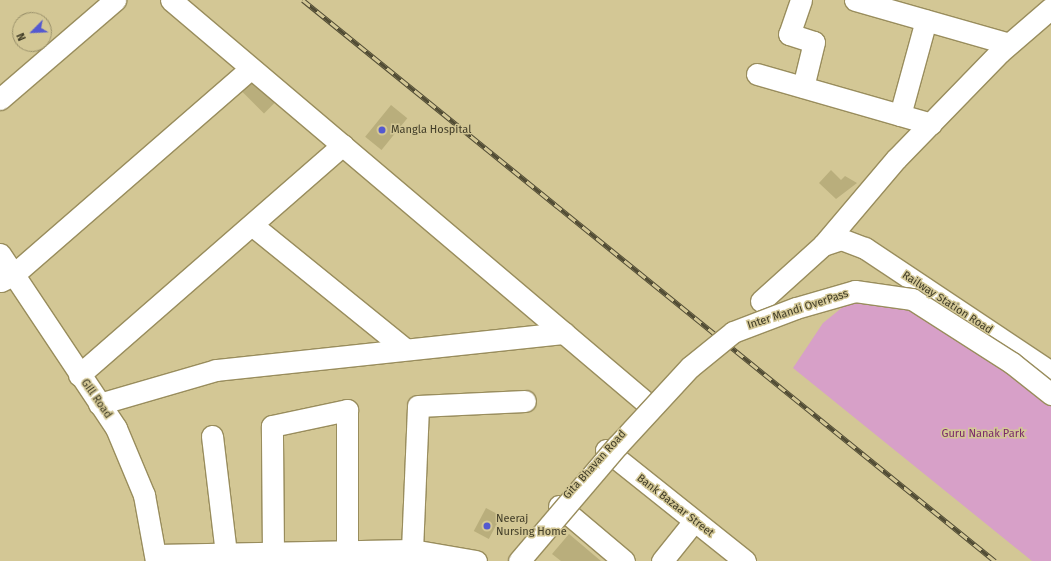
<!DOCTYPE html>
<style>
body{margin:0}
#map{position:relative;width:1051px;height:561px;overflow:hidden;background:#d3c795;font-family:"Fira Sans",sans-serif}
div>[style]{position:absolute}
.green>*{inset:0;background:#d7a0c8}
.building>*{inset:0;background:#b9ae7c;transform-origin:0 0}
.roads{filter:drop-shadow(1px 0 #998d5d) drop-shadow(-1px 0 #998d5d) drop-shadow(0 1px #998d5d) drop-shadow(0 -1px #998d5d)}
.minor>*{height:21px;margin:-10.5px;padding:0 10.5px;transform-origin:10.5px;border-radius:10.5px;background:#fff}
.rail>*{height:4.5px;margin-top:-2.25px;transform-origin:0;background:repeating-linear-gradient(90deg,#d3c795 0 9px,#514c34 0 18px);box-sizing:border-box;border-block:1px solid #514c34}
.bridges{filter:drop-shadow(1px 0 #998d5d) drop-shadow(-1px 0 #998d5d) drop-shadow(0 1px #998d5d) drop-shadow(0 -1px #998d5d)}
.minor-bridge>*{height:21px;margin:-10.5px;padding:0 10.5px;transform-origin:10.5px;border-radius:10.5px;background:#fff}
.dots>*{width:11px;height:11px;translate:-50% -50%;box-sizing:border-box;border:2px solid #d3c795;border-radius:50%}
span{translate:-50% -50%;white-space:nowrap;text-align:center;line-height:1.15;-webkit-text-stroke:3px #d3c795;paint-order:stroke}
.poi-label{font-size:11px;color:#403c27}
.left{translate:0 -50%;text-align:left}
.street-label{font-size:11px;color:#403c27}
.park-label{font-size:11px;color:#792769}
.north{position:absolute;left:12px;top:12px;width:40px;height:40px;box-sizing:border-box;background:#d3c795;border:1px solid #988f69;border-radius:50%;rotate:246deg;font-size:11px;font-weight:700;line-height:16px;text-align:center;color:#403c27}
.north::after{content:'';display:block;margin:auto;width:14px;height:18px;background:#5459d0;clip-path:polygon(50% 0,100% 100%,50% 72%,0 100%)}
</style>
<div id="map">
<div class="green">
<i style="clip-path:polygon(870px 285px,1051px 398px,1051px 561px,1032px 561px,793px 368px,823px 323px)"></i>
</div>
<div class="building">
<i style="left:264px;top:64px;width:35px;height:35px;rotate:45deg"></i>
<i style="left:391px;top:105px;width:21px;height:41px;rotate:39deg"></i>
<i style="clip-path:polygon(831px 170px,841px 180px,845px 176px,857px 183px,836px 199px,819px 183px)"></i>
<i style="left:486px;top:508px;width:17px;height:26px;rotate:28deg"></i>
<i style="clip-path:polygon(569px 534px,601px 561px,561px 561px,552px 554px)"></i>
</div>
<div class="roads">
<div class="minor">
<i style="left:171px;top:0;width:628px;rotate:40.28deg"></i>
<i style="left:801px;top:0;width:36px;rotate:109deg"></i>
<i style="left:789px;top:34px;width:26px;rotate:18deg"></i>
<i style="left:814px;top:42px;width:46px;rotate:103.7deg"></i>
<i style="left:855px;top:0;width:160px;rotate:15.9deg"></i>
<i style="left:757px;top:74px;width:181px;rotate:16deg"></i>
<i style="left:0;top:99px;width:152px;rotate:-40.7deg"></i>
<i style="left:900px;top:115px;width:98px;rotate:-74.7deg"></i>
<i style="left:252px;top:225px;width:196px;rotate:39deg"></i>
<i style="left:823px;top:245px;width:113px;rotate:-49.7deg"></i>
<i style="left:896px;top:159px;width:149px;rotate:-45.8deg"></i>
<i style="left:1000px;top:52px;width:67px;rotate:-40.8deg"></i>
<i style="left:0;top:254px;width:209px;rotate:56.3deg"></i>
<i style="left:116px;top:428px;width:73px;rotate:67.3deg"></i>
<i style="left:144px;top:495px;width:67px;rotate:79.7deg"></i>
<i style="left:1px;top:281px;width:13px;rotate:-27deg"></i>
<i style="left:13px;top:275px;width:315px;rotate:-41deg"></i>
<i style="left:761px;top:301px;width:84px;rotate:-42.1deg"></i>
<i style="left:823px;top:245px;width:19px;rotate:-18deg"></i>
<i style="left:841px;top:239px;width:26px;rotate:21deg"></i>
<i style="left:865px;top:248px;width:224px;rotate:33.7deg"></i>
<i style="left:79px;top:375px;width:350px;rotate:-41.1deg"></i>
<i style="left:99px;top:404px;width:122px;rotate:-16.2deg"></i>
<i style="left:216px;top:370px;width:350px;rotate:-6.1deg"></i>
<i style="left:212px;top:436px;width:119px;rotate:83.2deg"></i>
<i style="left:606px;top:450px;width:178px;rotate:38.6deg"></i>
<i style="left:559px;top:506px;width:85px;rotate:40.2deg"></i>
<i style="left:412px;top:550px;width:144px;rotate:-87.6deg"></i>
<i style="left:418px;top:406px;width:107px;rotate:-2.7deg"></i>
<i style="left:273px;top:553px;width:127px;rotate:-90.5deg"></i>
<i style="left:272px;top:426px;width:77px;rotate:-12deg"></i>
<i style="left:347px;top:410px;width:141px;rotate:90deg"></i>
<i style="left:156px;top:555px;width:256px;rotate:-1.1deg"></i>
<i style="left:412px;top:550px;width:65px;rotate:9.8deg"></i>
<i style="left:662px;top:561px;width:51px;rotate:-51.3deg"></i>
</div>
</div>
<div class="rail">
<i style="left:303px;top:0;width:891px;rotate:39.03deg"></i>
</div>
<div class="bridges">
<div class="minor-bridge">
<i style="left:519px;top:561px;width:151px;rotate:-49.6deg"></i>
<i style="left:617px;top:446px;width:108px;rotate:-47.3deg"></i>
<i style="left:690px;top:367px;width:55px;rotate:-39.1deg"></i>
<i style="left:733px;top:332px;width:67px;rotate:-20.9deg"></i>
<i style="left:796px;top:308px;width:61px;rotate:-16.1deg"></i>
<i style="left:855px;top:291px;width:58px;rotate:8deg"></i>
<i style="left:912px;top:299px;width:119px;rotate:32.6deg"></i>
<i style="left:1012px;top:363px;width:50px;rotate:38.5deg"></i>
</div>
</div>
<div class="dots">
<i style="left:382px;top:130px;background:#5459d0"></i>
<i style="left:487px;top:526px;background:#5459d0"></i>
</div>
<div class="poi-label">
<span class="left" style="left:391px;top:130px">Mangla Hospital</span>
<span class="left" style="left:496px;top:526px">Neeraj<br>Nursing Home</span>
</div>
<div class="street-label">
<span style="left:947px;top:303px;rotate:33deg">Railway Station Road</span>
<span style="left:798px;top:310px;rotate:-18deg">Inter Mandi OverPass</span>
<span style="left:96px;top:399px;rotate:55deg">Gill Road</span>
<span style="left:595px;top:465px;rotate:-48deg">Gita Bhavan Road</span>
<span style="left:675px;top:506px;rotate:38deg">Bank Bazaar Street</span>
</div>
<div class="park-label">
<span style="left:983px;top:434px">Guru Nanak Park</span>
</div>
<div class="north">N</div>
</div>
